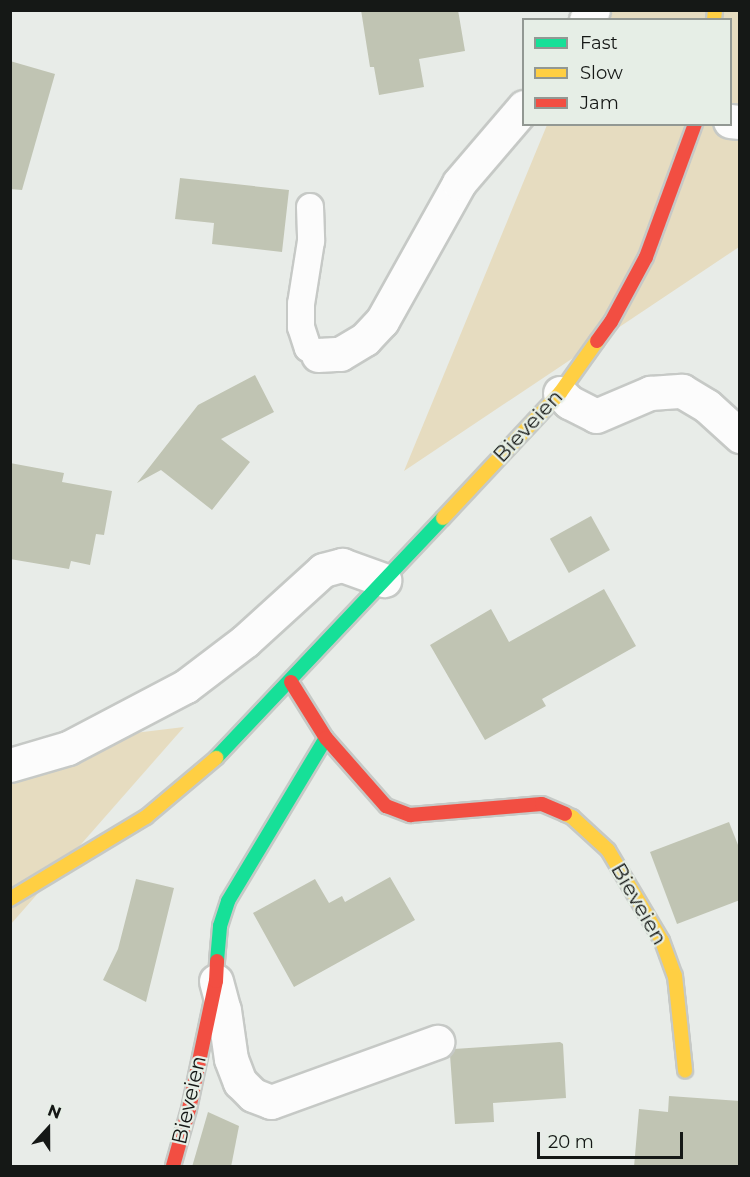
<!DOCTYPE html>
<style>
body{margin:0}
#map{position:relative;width:750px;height:1177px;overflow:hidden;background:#e8ece8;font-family:Montserrat,sans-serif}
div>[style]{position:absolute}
.green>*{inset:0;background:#e6dcc0}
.building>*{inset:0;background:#c0c4b3;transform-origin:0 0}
.roads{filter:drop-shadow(2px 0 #c6c9c6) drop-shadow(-2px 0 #c6c9c6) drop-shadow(0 2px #c6c9c6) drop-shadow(0 -2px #c6c9c6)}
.lane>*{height:26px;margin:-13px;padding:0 13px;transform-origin:13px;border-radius:13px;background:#fcfcfc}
.street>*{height:33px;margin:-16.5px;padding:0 16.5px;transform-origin:16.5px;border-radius:16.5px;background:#fcfcfc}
.fast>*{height:14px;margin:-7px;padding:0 7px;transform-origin:7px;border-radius:7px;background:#16e098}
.slow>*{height:14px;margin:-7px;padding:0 7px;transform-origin:7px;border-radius:7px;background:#ffcf43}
.jam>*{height:14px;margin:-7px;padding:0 7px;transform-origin:7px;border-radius:7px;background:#f24e42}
span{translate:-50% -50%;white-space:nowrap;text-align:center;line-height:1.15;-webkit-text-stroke:4.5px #e6eee6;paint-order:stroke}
.street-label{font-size:21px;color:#151816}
.frame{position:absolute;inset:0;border:12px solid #151816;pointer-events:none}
.legend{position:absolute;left:522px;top:18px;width:210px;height:108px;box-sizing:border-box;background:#e6eee6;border:2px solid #929893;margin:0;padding:8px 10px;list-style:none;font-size:18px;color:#151816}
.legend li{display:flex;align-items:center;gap:12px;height:30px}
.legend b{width:30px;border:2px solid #929893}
.north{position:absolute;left:18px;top:1099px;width:60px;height:60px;-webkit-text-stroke:4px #e6eee6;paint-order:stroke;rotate:21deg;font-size:16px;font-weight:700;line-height:24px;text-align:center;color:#151816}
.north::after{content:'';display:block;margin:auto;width:21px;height:27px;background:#151816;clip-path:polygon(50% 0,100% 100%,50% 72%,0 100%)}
.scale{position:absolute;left:537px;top:1132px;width:146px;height:27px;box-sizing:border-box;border:3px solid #151816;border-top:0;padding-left:8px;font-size:18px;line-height:21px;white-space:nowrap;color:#151816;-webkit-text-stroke:4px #e6eee6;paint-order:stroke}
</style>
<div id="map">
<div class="green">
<i style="clip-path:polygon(594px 11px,739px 11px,739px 247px,404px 471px,547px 125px,730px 124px,730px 20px,590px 19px)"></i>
<i style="clip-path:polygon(184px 727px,11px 924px,11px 748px)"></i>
</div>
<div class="building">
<i style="clip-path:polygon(361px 10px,458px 10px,465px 51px,419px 59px,424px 87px,379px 95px,374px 67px,370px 67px)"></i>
<i style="clip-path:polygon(10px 61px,55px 74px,22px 190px,10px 189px)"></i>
<i style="clip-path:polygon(180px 178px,289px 190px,282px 252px,212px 244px,214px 223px,175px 219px)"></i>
<i style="clip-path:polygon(255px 375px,274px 412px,221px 439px,250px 462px,212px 510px,161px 470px,137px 483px,198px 405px)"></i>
<i style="clip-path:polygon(10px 463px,64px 473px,62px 482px,112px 491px,104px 535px,96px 534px,90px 565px,71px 561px,69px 569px,10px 559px)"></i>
<i style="left:591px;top:516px;width:39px;height:47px;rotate:61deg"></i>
<i style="clip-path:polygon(604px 589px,636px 646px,542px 699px,546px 706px,485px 740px,430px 645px,491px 609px,509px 642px)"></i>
<i style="clip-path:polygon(729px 822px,740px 850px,740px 900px,677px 924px,650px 852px)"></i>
<i style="clip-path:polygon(390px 877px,415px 920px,294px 987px,253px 913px,315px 879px,329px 903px,342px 896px,345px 902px)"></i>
<i style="clip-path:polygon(136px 879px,174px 888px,146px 1002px,103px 980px,118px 949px)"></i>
<i style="clip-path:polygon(560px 1042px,563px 1044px,566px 1098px,493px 1103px,494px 1122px,455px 1124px,450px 1055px,454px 1049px)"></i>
<i style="clip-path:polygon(669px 1096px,740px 1101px,740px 1167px,634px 1167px,639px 1109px,668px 1112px)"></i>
<i style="clip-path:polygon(208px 1112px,239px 1126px,231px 1167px,192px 1167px)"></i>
</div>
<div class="roads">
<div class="lane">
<i style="left:310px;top:207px;width:34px;rotate:88deg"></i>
<i style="left:311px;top:241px;width:64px;rotate:99deg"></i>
<i style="left:301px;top:304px;width:23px;rotate:90deg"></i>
<i style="left:301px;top:327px;width:22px;rotate:72deg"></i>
<i style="left:308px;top:348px;width:12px;rotate:35deg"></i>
</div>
<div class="street">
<i style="left:586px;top:20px;width:12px;rotate:-55deg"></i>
<i style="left:730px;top:121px;width:10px;rotate:6deg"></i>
<i style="left:318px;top:355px;width:22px;rotate:-3deg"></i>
<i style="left:340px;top:354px;width:29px;rotate:-31deg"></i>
<i style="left:365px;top:339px;width:25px;rotate:-47deg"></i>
<i style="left:382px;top:321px;width:158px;rotate:-60.8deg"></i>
<i style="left:459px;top:183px;width:100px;rotate:-49.5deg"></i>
<i style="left:560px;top:393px;width:13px;rotate:45deg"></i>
<i style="left:569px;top:402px;width:30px;rotate:27deg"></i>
<i style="left:596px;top:416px;width:59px;rotate:-23.1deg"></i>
<i style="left:650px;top:393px;width:32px;rotate:-4deg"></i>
<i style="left:682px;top:391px;width:29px;rotate:31deg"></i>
<i style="left:707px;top:406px;width:45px;rotate:42.3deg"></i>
<i style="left:10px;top:765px;width:60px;rotate:-16.3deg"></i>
<i style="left:68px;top:748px;width:133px;rotate:-27.7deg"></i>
<i style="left:186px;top:686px;width:74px;rotate:-37.3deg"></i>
<i style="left:245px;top:641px;width:105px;rotate:-42.3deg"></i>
<i style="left:323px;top:570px;width:20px;rotate:-15deg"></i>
<i style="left:342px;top:565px;width:45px;rotate:19.7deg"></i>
<i style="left:216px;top:981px;width:30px;rotate:75deg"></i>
<i style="left:224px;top:1010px;width:49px;rotate:81.9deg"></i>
<i style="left:231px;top:1059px;width:25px;rotate:69deg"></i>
<i style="left:240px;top:1082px;width:18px;rotate:45deg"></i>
<i style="left:253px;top:1095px;width:19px;rotate:21deg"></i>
<i style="left:271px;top:1102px;width:177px;rotate:-19.9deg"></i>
</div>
<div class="fast">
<i style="left:216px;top:758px;width:330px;rotate:-46.6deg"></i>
<i style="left:217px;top:961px;width:35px;rotate:-85deg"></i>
<i style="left:220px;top:926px;width:26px;rotate:-72deg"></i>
<i style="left:228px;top:901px;width:190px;rotate:-59deg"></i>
</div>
<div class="slow">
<i style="left:714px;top:20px;width:10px;rotate:-84deg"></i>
<i style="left:443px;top:518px;width:171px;rotate:-46.9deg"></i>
<i style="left:560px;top:393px;width:64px;rotate:-54.6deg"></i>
<i style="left:565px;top:814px;width:8px;rotate:23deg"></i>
<i style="left:572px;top:817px;width:49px;rotate:42.5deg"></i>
<i style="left:608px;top:850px;width:106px;rotate:59.3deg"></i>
<i style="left:662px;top:941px;width:37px;rotate:70deg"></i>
<i style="left:675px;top:976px;width:95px;rotate:83.9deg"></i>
<i style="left:10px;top:899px;width:159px;rotate:-31.1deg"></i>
<i style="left:146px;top:817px;width:92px;rotate:-40.1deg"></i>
</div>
<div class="jam">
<i style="left:597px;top:341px;width:24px;rotate:-54deg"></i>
<i style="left:611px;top:322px;width:74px;rotate:-61.7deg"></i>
<i style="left:646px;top:257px;width:142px;rotate:-69.8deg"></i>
<i style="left:291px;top:682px;width:66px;rotate:58deg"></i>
<i style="left:326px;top:738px;width:91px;rotate:48.6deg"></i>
<i style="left:386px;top:806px;width:26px;rotate:21deg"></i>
<i style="left:410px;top:815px;width:132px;rotate:-4.8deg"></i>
<i style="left:542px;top:804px;width:25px;rotate:23deg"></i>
<i style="left:173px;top:1166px;width:59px;rotate:-74.3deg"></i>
<i style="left:189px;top:1109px;width:131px;rotate:-78.1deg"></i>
<i style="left:216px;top:981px;width:20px;rotate:-87deg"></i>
</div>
</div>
<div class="street-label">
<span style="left:528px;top:426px;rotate:-47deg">Bieveien</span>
<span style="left:639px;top:904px;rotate:60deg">Bieveien</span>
<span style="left:189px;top:1100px;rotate:-77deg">Bieveien</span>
</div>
<div class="frame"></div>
<ul class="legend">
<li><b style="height:8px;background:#16e098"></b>Fast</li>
<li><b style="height:8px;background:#ffcf43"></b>Slow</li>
<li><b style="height:8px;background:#f24e42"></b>Jam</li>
</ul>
<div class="north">N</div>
<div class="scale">20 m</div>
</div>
